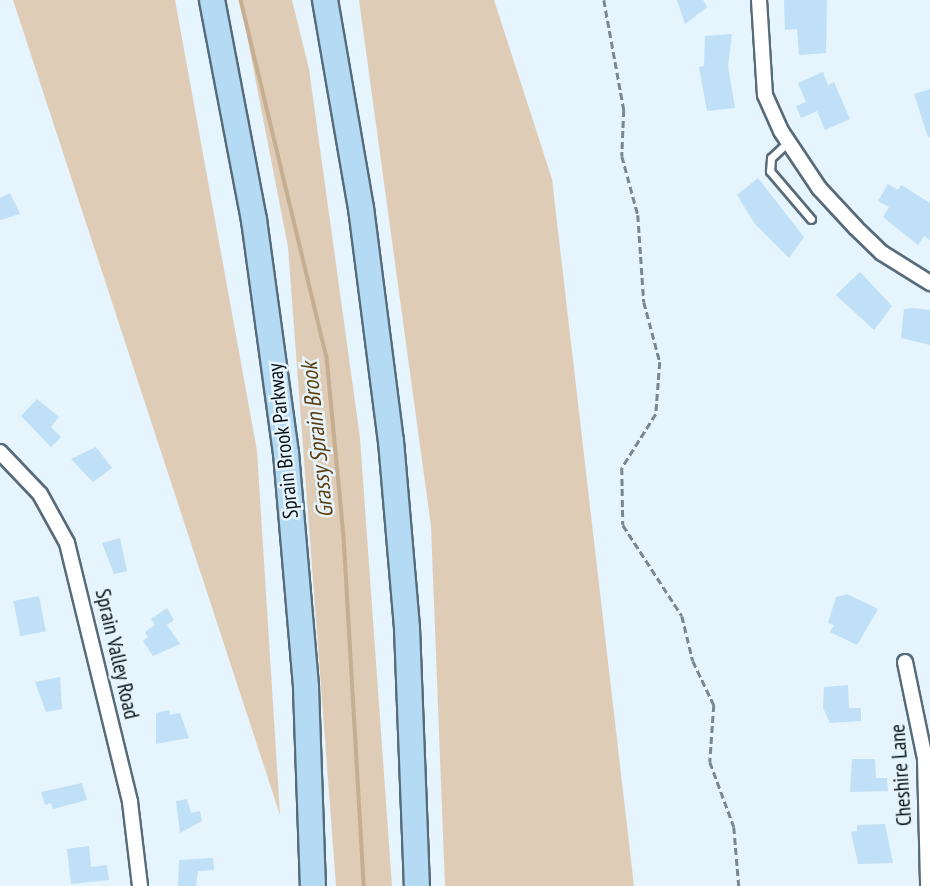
<!DOCTYPE html>
<style>
body{margin:0}
#map{position:relative;width:930px;height:886px;overflow:hidden;background:#e5f4fd;font-family:"PT Sans Narrow",sans-serif}
div>[style]{position:absolute}
.green>*{inset:0;background:#dfccb6}
.stream>*{height:3.5px;margin:-1.75px;padding:0 1.75px;transform-origin:1.75px;border-radius:1.75px;background:#c5ae92}
.building>*{inset:0;background:#bfe0f6;transform-origin:0 0}
.path>*{height:2.5px;margin-top:-1.25px;transform-origin:0;background:repeating-linear-gradient(90deg,#7b868e 0 7px,transparent 0 10.5px)}
.roads{filter:drop-shadow(2px 0 #576c7a) drop-shadow(-2px 0 #576c7a) drop-shadow(0 2px #576c7a) drop-shadow(0 -2px #576c7a)}
.service>*{height:7px;margin:-3.5px;padding:0 3.5px;transform-origin:3.5px;border-radius:3.5px;background:#fff}
.minor>*{height:14px;margin:-7px;padding:0 7px;transform-origin:7px;border-radius:7px;background:#fff}
.motorway>*{height:24px;margin:-12px;padding:0 12px;transform-origin:12px;border-radius:12px;background:#b4dbf3}
span{translate:-50% -50%;white-space:nowrap;text-align:center;line-height:1.15;-webkit-text-stroke:5px #e5f4fd;paint-order:stroke}
.street-label{font-size:21px;color:#070f14}
.water-label{font-size:23px;color:#603f0f;font-style:italic}
</style>
<div id="map">
<div class="green">
<i style="clip-path:polygon(13px 0,175px 0,257px 451px,280px 815px)"></i>
<i style="clip-path:polygon(240px 0,292px 0,309px 69px,360px 438px,392px 886px,336px 886px,288px 247px)"></i>
<i style="clip-path:polygon(359px 0,494px 0,552px 179px,634px 886px,445px 886px,431px 526px)"></i>
</div>
<div class="stream">
<i style="left:241px;top:0;width:367px;rotate:76.5deg"></i>
<i style="left:327px;top:357px;width:180px;rotate:84.6deg"></i>
<i style="left:344px;top:536px;width:351px;rotate:86.7deg"></i>
</div>
<div class="building">
<i style="clip-path:polygon(677px 0,703px 0,707px 7px,685px 24px)"></i>
<i style="clip-path:polygon(784px 0,827px 0,826px 53px,799px 55px,797px 29px,785px 30px)"></i>
<i style="clip-path:polygon(732px 34px,728px 66px,735px 108px,707px 111px,699px 67px,704px 66px,705px 36px)"></i>
<i style="clip-path:polygon(823px 72px,828px 85px,834px 82px,850px 119px,825px 130px,817px 111px,801px 118px,796px 106px,806px 102px,798px 83px)"></i>
<i style="clip-path:polygon(930px 89px,930px 137px,928px 137px,914px 94px)"></i>
<i style="clip-path:polygon(758px 178px,804px 237px,789px 258px,755px 224px,737px 195px)"></i>
<i style="clip-path:polygon(888px 184px,898px 190px,901px 185px,930px 203px,930px 240px,924px 236px,918px 245px,883px 217px,889px 207px,878px 201px)"></i>
<i style="clip-path:polygon(10px 193px,20px 214px,0 220px,0 198px)"></i>
<i style="clip-path:polygon(860px 272px,892px 306px,874px 330px,836px 295px)"></i>
<i style="clip-path:polygon(914px 308px,930px 310px,930px 345px,901px 338px,904px 309px)"></i>
<i style="clip-path:polygon(37px 399px,59px 417px,51px 427px,61px 437px,51px 447px,21px 416px)"></i>
<i style="clip-path:polygon(96px 447px,112px 468px,93px 482px,71px 459px)"></i>
<i style="clip-path:polygon(120px 538px,127px 571px,114px 574px,102px 543px)"></i>
<i style="clip-path:polygon(847px 594px,878px 609px,857px 645px,830px 632px,834px 625px,828px 623px,836px 597px)"></i>
<i style="left:39px;top:596px;width:36px;height:26px;rotate:79deg"></i>
<i style="clip-path:polygon(167px 608px,174px 620px,167px 625px,180px 644px,153px 656px,143px 641px,148px 637px,145px 632px,155px 625px,151px 619px)"></i>
<i style="clip-path:polygon(60px 677px,62px 709px,46px 712px,35px 682px)"></i>
<i style="clip-path:polygon(848px 685px,849px 708px,861px 708px,861px 721px,830px 723px,823px 708px,824px 687px)"></i>
<i style="clip-path:polygon(169px 710px,170px 715px,180px 713px,189px 738px,156px 744px,156px 713px)"></i>
<i style="clip-path:polygon(852px 759px,875px 759px,876px 778px,887px 778px,888px 791px,850px 792px)"></i>
<i style="clip-path:polygon(82px 783px,87px 800px,53px 809px,51px 803px,45px 805px,41px 792px)"></i>
<i style="clip-path:polygon(187px 799px,191px 813px,200px 811px,202px 821px,180px 833px,176px 801px)"></i>
<i style="clip-path:polygon(885px 824px,893px 863px,858px 864px,851px 832px,857px 831px,857px 825px)"></i>
<i style="clip-path:polygon(89px 846px,91px 867px,107px 865px,109px 880px,71px 884px,67px 849px)"></i>
<i style="clip-path:polygon(213px 858px,214px 870px,198px 871px,196px 886px,178px 886px,179px 860px)"></i>
</div>
<div class="path">
<i style="left:604px;top:0;width:112px;rotate:79.7deg"></i>
<i style="left:624px;top:110px;width:46px;rotate:92.5deg"></i>
<i style="left:622px;top:156px;width:61px;rotate:74.8deg"></i>
<i style="left:638px;top:215px;width:87px;rotate:86.1deg"></i>
<i style="left:644px;top:302px;width:62px;rotate:75.1deg"></i>
<i style="left:660px;top:362px;width:52px;rotate:94.4deg"></i>
<i style="left:656px;top:414px;width:64px;rotate:122.2deg"></i>
<i style="left:622px;top:468px;width:57px;rotate:89deg"></i>
<i style="left:623px;top:525px;width:108px;rotate:57deg"></i>
<i style="left:682px;top:616px;width:46px;rotate:76.3deg"></i>
<i style="left:693px;top:661px;width:49px;rotate:64.5deg"></i>
<i style="left:714px;top:705px;width:57px;rotate:94deg"></i>
<i style="left:710px;top:762px;width:69px;rotate:69.7deg"></i>
<i style="left:734px;top:827px;width:59px;rotate:85.2deg"></i>
</div>
<div class="roads">
<div class="service">
<i style="left:788px;top:142px;width:23px;rotate:137deg"></i>
<i style="left:771px;top:158px;width:13px;rotate:94deg"></i>
<i style="left:770px;top:171px;width:63px;rotate:49.5deg"></i>
</div>
<div class="minor">
<i style="left:759px;top:0;width:95px;rotate:86.4deg"></i>
<i style="left:765px;top:95px;width:39px;rotate:66deg"></i>
<i style="left:781px;top:131px;width:69px;rotate:56.3deg"></i>
<i style="left:819px;top:188px;width:54px;rotate:47.2deg"></i>
<i style="left:856px;top:228px;width:36px;rotate:44deg"></i>
<i style="left:882px;top:253px;width:57px;rotate:32deg"></i>
<i style="left:0;top:452px;width:58px;rotate:46.4deg"></i>
<i style="left:40px;top:494px;width:56px;rotate:61.1deg"></i>
<i style="left:67px;top:543px;width:267px;rotate:76.3deg"></i>
<i style="left:130px;top:802px;width:85px;rotate:83.2deg"></i>
<i style="left:905px;top:662px;width:99px;rotate:78.3deg"></i>
<i style="left:925px;top:759px;width:127px;rotate:88.6deg"></i>
</div>
<div class="motorway">
<i style="left:212px;top:0;width:224px;rotate:79.2deg"></i>
<i style="left:254px;top:220px;width:235px;rotate:82.2deg"></i>
<i style="left:286px;top:453px;width:236px;rotate:85.1deg"></i>
<i style="left:306px;top:688px;width:198px;rotate:88deg"></i>
<i style="left:325px;top:0;width:211px;rotate:80.2deg"></i>
<i style="left:361px;top:208px;width:235px;rotate:82.7deg"></i>
<i style="left:391px;top:441px;width:188px;rotate:85.1deg"></i>
<i style="left:407px;top:628px;width:258px;rotate:87.8deg"></i>
</div>
</div>
<div class="street-label">
<span style="left:283px;top:441px;rotate:-96deg">Sprain Brook Parkway</span>
<span style="left:117px;top:654px;rotate:77deg">Sprain Valley Road</span>
<span style="left:901px;top:775px;rotate:-94deg">Cheshire Lane</span>
</div>
<div class="water-label">
<span style="left:317px;top:440px;rotate:-96deg">Grassy Sprain Brook</span>
</div>
</div>
